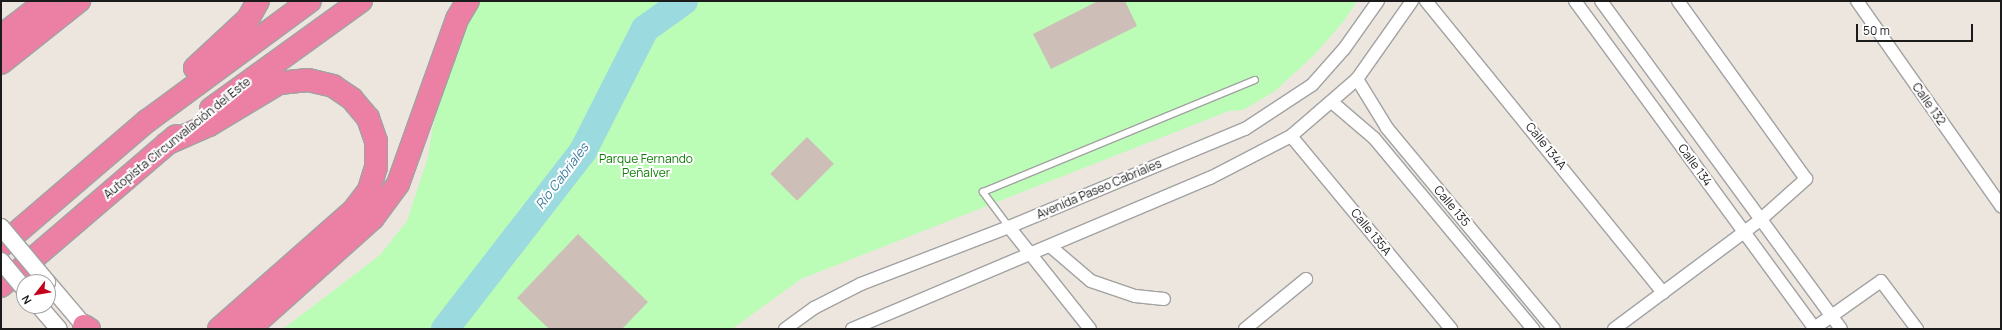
<!DOCTYPE html>
<meta charset="utf-8">
<style>
body{margin:0}
#map{position:relative;width:2002px;height:330px;overflow:hidden;background:#ede6df;font-family:Manrope,sans-serif}
div>[style]{position:absolute}
.park>*{inset:0;background:#bbfdb6}
.river>*{height:28px;margin:-14px;padding:0 14px;transform-origin:14px;border-radius:14px;background:#9bdadf}
.building>*{inset:0;background:#cdbeb8;transform-origin:0 0}
.roads{filter:drop-shadow(1px 0 #a2a2a2) drop-shadow(-1px 0 #a2a2a2) drop-shadow(0 1px #a2a2a2) drop-shadow(0 -1px #a2a2a2)}
.service>*{height:6px;margin:-3px;padding:0 3px;transform-origin:3px;border-radius:3px;background:#fff}
.minor>*{height:12px;margin:-6px;padding:0 6px;transform-origin:6px;border-radius:6px;background:#fff}
.tertiary>*{height:16px;margin:-8px;padding:0 8px;transform-origin:8px;border-radius:8px;background:#fff}
.motorway>*{height:22px;margin:-11px;padding:0 11px;transform-origin:11px;border-radius:11px;background:#ec80a4}
.bridges{filter:drop-shadow(1px 0 #a2a2a2) drop-shadow(-1px 0 #a2a2a2) drop-shadow(0 1px #a2a2a2) drop-shadow(0 -1px #a2a2a2)}
.tertiary-bridge>*{height:16px;margin:-8px;padding:0 8px;transform-origin:8px;border-radius:8px;background:#fff}
span{translate:-50% -50%;white-space:nowrap;text-align:center;line-height:1.15;-webkit-text-stroke:4px #fff;paint-order:stroke}
.street-label{font-size:12px;color:#1b1b1b}
.park-label{font-size:12px;color:#0c7e04}
.water-label{font-size:13px;color:#3d7da0;font-style:italic}
.frame{position:absolute;inset:0;border:2px solid #1b1b1b;pointer-events:none}
.north{position:absolute;left:16px;top:274px;width:40px;height:40px;box-sizing:border-box;background:#fff;border:1px solid #a4a4a4;border-radius:50%;rotate:239deg;font-size:11px;font-weight:700;line-height:16px;text-align:center;color:#1b1b1b}
.north::after{content:'';display:block;margin:auto;width:14px;height:18px;background:#c5001d;clip-path:polygon(50% 0,100% 100%,50% 72%,0 100%)}
.scale{position:absolute;left:1856px;top:24px;width:117px;height:18px;box-sizing:border-box;border:2px solid #1b1b1b;border-top:0;padding-left:5px;font-size:12px;line-height:14px;white-space:nowrap;color:#1b1b1b;-webkit-text-stroke:3px #fff;paint-order:stroke}
</style>
<div id="map">
<div class="park">
<i style="clip-path:polygon(478px 1px,1357px 1px,1344px 21px,1314px 55px,1275px 91px,1243px 110px,1229px 111px,801px 279px,732px 329px,283px 329px,380px 255px,407px 221px,427px 160px,440px 89px)"></i>
</div>
<div class="river">
<i style="left:445px;top:329px;width:225px;rotate:-52.2deg"></i>
<i style="left:583px;top:151px;width:137px;rotate:-63.1deg"></i>
<i style="left:645px;top:29px;width:48px;rotate:-35.7deg"></i>
</div>
<div class="building">
<i style="clip-path:polygon(1098px 1px,1125px 1px,1137px 26px,1051px 69px,1033px 34px)"></i>
<i style="left:807px;top:137px;width:38px;height:52px;rotate:45deg"></i>
<i style="clip-path:polygon(578px 234px,648px 302px,622px 329px,549px 329px,517px 298px)"></i>
</div>
<div class="roads">
<div class="service">
<i style="left:1009px;top:227px;width:44px;rotate:-126.6deg"></i>
<i style="left:983px;top:192px;width:294px;rotate:-22.4deg"></i>
</div>
<div class="minor">
<i style="left:1426px;top:1px;width:376px;rotate:50.9deg"></i>
<i style="left:1575px;top:1px;width:406px;rotate:53.8deg"></i>
<i style="left:1601px;top:1px;width:406px;rotate:53.8deg"></i>
<i style="left:1857px;top:1px;width:251px;rotate:54.9deg"></i>
<i style="left:1357px;top:79px;width:57px;rotate:58.5deg"></i>
<i style="left:1387px;top:128px;width:261px;rotate:50.3deg"></i>
<i style="left:1333px;top:103px;width:54px;rotate:40.5deg"></i>
<i style="left:1374px;top:138px;width:249px;rotate:50.2deg"></i>
<i style="left:1291px;top:136px;width:251px;rotate:50.3deg"></i>
<i style="left:1009px;top:227px;width:130px;rotate:51.5deg"></i>
<i style="left:1050px;top:246px;width:54px;rotate:40.5deg"></i>
<i style="left:1091px;top:281px;width:46px;rotate:18.8deg"></i>
<i style="left:1135px;top:296px;width:29px;rotate:6deg"></i>
<i style="left:785px;top:329px;width:36px;rotate:-36deg"></i>
<i style="left:814px;top:308px;width:53px;rotate:-27.1deg"></i>
<i style="left:861px;top:284px;width:159px;rotate:-21.1deg"></i>
<i style="left:1009px;top:227px;width:256px;rotate:-22.6deg"></i>
<i style="left:1245px;top:129px;width:80px;rotate:-33.3deg"></i>
<i style="left:1312px;top:85px;width:48px;rotate:-48.4deg"></i>
<i style="left:1344px;top:49px;width:59px;rotate:-54.7deg"></i>
<i style="left:852px;top:329px;width:389px;rotate:-22.9deg"></i>
<i style="left:1210px;top:178px;width:91px;rotate:-27.4deg"></i>
<i style="left:1291px;top:136px;width:87px;rotate:-40.8deg"></i>
<i style="left:1357px;top:79px;width:95px;rotate:-54.8deg"></i>
<i style="left:1245px;top:329px;width:79px;rotate:-39.3deg"></i>
<i style="left:1614px;top:329px;width:182px;rotate:-36.7deg"></i>
<i style="left:1760px;top:220px;width:62px;rotate:-41.7deg"></i>
<i style="left:1806px;top:179px;width:219px;rotate:-125.7deg"></i>
<i style="left:1813px;top:329px;width:83px;rotate:-35.2deg"></i>
<i style="left:1881px;top:281px;width:60px;rotate:53.1deg"></i>
</div>
<div class="tertiary">
<i style="left:48px;top:283px;width:60px;rotate:49.7deg"></i>
<i style="left:39px;top:306px;width:30px;rotate:49deg"></i>
</div>
<div class="motorway">
<i style="left:1px;top:36px;width:58px;rotate:-37.3deg"></i>
<i style="left:1px;top:63px;width:100px;rotate:-38.5deg"></i>
<i style="left:195px;top:68px;width:72px;rotate:-42.8deg"></i>
<i style="left:248px;top:19px;width:21px;rotate:-61deg"></i>
<i style="left:211px;top:109px;width:185px;rotate:-35.8deg"></i>
<i style="left:166px;top:144px;width:47px;rotate:-23.8deg"></i>
<i style="left:209px;top:125px;width:82px;rotate:-31deg"></i>
<i style="left:279px;top:83px;width:29px;rotate:-6deg"></i>
<i style="left:308px;top:80px;width:26px;rotate:13deg"></i>
<i style="left:333px;top:86px;width:23px;rotate:34deg"></i>
<i style="left:352px;top:99px;width:25px;rotate:50deg"></i>
<i style="left:368px;top:118px;width:24px;rotate:71deg"></i>
<i style="left:376px;top:141px;width:26px;rotate:90deg"></i>
<i style="left:376px;top:167px;width:24px;rotate:107deg"></i>
<i style="left:369px;top:190px;width:25px;rotate:127deg"></i>
<i style="left:354px;top:210px;width:180px;rotate:138.6deg"></i>
<i style="left:1px;top:246px;width:192px;rotate:-40.6deg"></i>
<i style="left:147px;top:121px;width:202px;rotate:-36.4deg"></i>
<i style="left:1px;top:286px;width:230px;rotate:-40.6deg"></i>
<i style="left:84px;top:326px;width:6px;rotate:31deg"></i>
<i style="left:249px;top:329px;width:166px;rotate:-41.8deg"></i>
<i style="left:373px;top:218px;width:42px;rotate:-53.7deg"></i>
<i style="left:398px;top:184px;width:175px;rotate:-70.3deg"></i>
<i style="left:457px;top:19px;width:21px;rotate:-59deg"></i>
</div>
</div>
<div class="bridges">
<div class="tertiary-bridge">
<i style="left:1px;top:227px;width:72px;rotate:50.1deg"></i>
<i style="left:1px;top:261px;width:35px;rotate:50deg"></i>
</div>
</div>
<div class="street-label">
<span style="left:1929px;top:104px;rotate:55deg">Calle 132</span>
<span style="left:177px;top:138px;rotate:-39deg">Autopista Circunvalación del Este</span>
<span style="left:1546px;top:146px;rotate:51deg">Calle 134A</span>
<span style="left:1695px;top:165px;rotate:54deg">Calle 134</span>
<span style="left:1099px;top:189px;rotate:-23deg">Avenida Paseo Cabriales</span>
<span style="left:1452px;top:206px;rotate:50deg">Calle 135</span>
<span style="left:1371px;top:232px;rotate:51deg">Calle 135A</span>
</div>
<div class="park-label">
<span style="left:646px;top:166px">Parque Fernando<br>Peñalver</span>
</div>
<div class="water-label">
<span style="left:562px;top:176px;rotate:-53deg">Río Cabriales</span>
</div>
<div class="frame"></div>
<div class="north">N</div>
<div class="scale">50 m</div>
</div>
